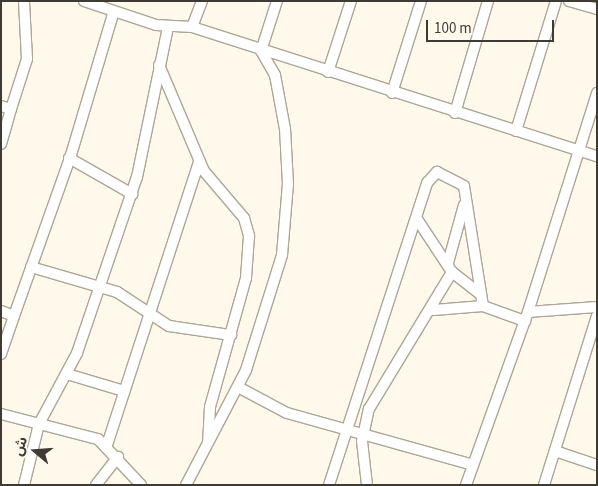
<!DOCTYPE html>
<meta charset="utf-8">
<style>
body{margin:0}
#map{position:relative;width:598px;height:486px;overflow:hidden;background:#fff9ec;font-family:"Source Sans 3","Noto Sans Arabic",sans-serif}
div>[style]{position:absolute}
.roads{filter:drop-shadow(1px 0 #ada697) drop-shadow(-1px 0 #ada697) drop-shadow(0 1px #ada697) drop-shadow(0 -1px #ada697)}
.minor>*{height:10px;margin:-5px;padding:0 5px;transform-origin:5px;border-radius:5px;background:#fff}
span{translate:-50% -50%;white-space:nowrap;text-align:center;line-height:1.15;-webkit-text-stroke:4.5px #fff9ec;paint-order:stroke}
.frame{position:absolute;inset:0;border:2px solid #3d3b34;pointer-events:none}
.north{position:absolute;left:10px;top:426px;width:50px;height:50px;-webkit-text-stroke:4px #fff9ec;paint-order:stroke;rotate:288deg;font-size:14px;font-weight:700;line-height:20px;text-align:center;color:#3d3b34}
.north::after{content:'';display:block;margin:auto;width:18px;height:22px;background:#3d3b34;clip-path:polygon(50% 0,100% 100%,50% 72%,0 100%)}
.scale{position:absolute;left:426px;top:20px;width:128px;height:22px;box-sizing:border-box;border:2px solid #3d3b34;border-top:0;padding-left:6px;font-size:15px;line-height:18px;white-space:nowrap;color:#3d3b34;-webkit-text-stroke:4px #fff9ec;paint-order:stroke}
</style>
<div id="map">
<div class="roads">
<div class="minor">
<i style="left:84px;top:1px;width:76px;rotate:18.4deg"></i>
<i style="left:156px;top:25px;width:36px;rotate:3deg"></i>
<i style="left:192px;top:27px;width:425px;rotate:17.7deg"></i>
<i style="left:569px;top:1px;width:29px;rotate:16deg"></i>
<i style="left:192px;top:27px;width:28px;rotate:-69deg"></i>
<i style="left:261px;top:51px;width:52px;rotate:-72.3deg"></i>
<i style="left:159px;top:65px;width:115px;rotate:67deg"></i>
<i style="left:204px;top:171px;width:62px;rotate:49.6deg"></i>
<i style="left:244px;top:218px;width:19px;rotate:74deg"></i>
<i style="left:249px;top:236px;width:42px;rotate:94.1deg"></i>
<i style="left:246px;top:278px;width:134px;rotate:105.6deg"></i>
<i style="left:210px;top:407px;width:34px;rotate:93deg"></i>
<i style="left:328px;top:72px;width:75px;rotate:-72.1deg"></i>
<i style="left:392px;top:93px;width:96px;rotate:-72.5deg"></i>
<i style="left:1px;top:106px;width:10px;rotate:17deg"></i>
<i style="left:11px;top:109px;width:52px;rotate:-72.3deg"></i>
<i style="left:27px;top:59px;width:58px;rotate:-93deg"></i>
<i style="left:455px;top:113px;width:117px;rotate:-73.6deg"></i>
<i style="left:516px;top:131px;width:136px;rotate:-72.9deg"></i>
<i style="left:1px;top:144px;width:36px;rotate:-74deg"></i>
<i style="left:69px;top:158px;width:73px;rotate:29.7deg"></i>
<i style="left:417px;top:219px;width:64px;rotate:56.6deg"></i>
<i style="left:452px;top:272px;width:37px;rotate:38deg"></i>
<i style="left:448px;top:263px;width:60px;rotate:-74.6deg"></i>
<i style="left:31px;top:267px;width:90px;rotate:16.2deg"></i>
<i style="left:117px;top:292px;width:62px;rotate:33.2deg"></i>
<i style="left:169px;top:326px;width:63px;rotate:8.3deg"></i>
<i style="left:434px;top:310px;width:49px;rotate:-4.7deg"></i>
<i style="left:483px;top:306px;width:45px;rotate:19.7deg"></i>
<i style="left:1px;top:311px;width:14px;rotate:21deg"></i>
<i style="left:14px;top:316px;width:171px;rotate:-70.5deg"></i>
<i style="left:71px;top:155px;width:150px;rotate:-73.4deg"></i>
<i style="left:528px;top:312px;width:69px;rotate:-4.1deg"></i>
<i style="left:1px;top:354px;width:40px;rotate:-71.1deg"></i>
<i style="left:67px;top:374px;width:59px;rotate:16.6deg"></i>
<i style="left:238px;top:387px;width:55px;rotate:28deg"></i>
<i style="left:287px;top:413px;width:193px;rotate:15.6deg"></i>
<i style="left:1px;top:414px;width:100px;rotate:14.5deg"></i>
<i style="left:98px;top:439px;width:63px;rotate:46.9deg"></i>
<i style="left:107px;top:445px;width:298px;rotate:-72deg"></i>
<i style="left:555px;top:451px;width:44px;rotate:18.4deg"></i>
<i style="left:24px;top:485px;width:63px;rotate:-76.2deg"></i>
<i style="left:39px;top:424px;width:81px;rotate:-61.8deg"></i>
<i style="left:77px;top:353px;width:186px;rotate:-71.2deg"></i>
<i style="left:137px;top:177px;width:153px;rotate:-78.3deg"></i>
<i style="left:96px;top:485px;width:36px;rotate:-52deg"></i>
<i style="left:186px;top:485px;width:130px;rotate:-62.4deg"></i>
<i style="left:246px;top:370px;width:121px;rotate:-72.6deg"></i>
<i style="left:282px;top:255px;width:71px;rotate:-85.2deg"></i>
<i style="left:288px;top:184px;width:55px;rotate:-93.1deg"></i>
<i style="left:285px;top:129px;width:55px;rotate:-100.5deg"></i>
<i style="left:275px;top:75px;width:28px;rotate:-120deg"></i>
<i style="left:329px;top:485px;width:318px;rotate:-72deg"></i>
<i style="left:427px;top:183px;width:15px;rotate:-48deg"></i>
<i style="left:437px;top:172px;width:30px;rotate:27deg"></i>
<i style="left:464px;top:186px;width:121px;rotate:81deg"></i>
<i style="left:367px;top:485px;width:44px;rotate:-96.5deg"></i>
<i style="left:362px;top:441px;width:33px;rotate:-78deg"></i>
<i style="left:369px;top:409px;width:160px;rotate:-58.8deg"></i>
<i style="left:466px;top:485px;width:184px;rotate:-70.3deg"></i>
<i style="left:528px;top:312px;width:230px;rotate:-72.5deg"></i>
<i style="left:544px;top:485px;width:177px;rotate:-72.6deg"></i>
</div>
</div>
<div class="frame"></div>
<div class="north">ش</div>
<div class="scale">100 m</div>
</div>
